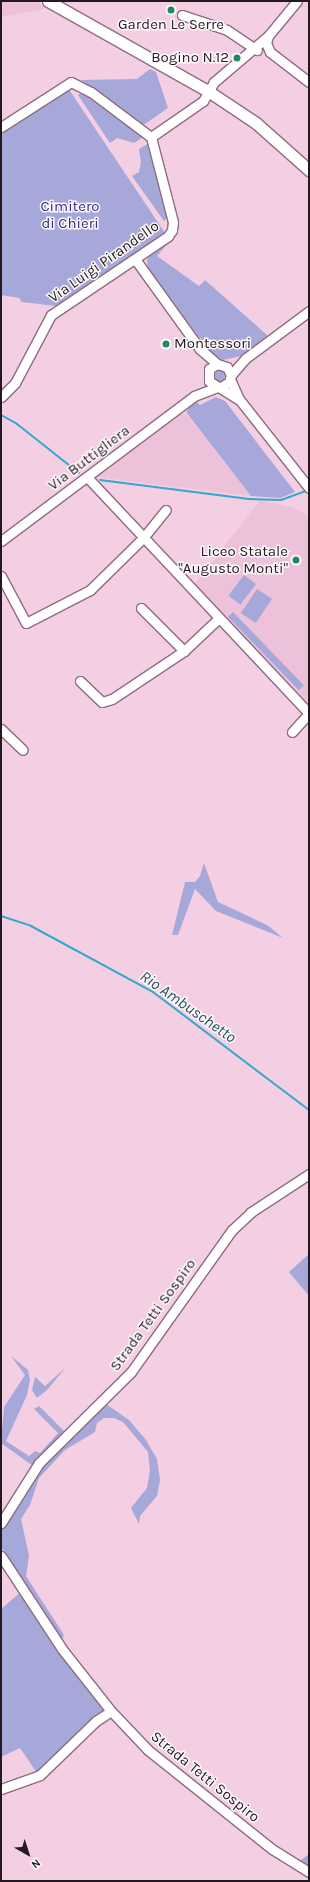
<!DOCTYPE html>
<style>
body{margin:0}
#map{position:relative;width:310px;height:1882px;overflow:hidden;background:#f4cee3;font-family:Karla,sans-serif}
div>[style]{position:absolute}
.built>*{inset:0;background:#edc1da}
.green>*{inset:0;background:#a6a8da;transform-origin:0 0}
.round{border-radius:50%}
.stream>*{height:2px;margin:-1px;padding:0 1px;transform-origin:1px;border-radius:1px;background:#33a8cc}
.roads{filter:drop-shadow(1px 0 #8d6c7f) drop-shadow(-1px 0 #8d6c7f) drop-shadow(0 1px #8d6c7f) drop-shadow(0 -1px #8d6c7f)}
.minor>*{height:9px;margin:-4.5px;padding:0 4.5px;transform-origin:4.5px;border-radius:4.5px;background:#fff}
.major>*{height:11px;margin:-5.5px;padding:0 5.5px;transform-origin:5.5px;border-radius:5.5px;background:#fff}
.dots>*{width:11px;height:11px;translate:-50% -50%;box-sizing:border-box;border:2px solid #fefafc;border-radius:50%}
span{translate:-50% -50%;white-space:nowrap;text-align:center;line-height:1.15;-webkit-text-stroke:3px #fefafc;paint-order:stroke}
.poi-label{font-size:15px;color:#261820}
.right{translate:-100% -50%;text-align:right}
.left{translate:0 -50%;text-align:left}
.park-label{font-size:15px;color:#362882}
.street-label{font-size:15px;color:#261820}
.water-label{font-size:16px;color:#215060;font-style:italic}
.frame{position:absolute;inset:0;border:2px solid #261820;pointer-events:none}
.north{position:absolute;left:8px;top:1834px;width:40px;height:40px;-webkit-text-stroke:3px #fefafc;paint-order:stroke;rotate:141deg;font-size:11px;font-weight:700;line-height:16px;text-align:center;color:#261820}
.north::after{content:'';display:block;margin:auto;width:14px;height:18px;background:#261820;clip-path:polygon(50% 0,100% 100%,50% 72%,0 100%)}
</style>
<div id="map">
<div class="built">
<i style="clip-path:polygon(1px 1px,35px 1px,45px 7px,44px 9px,1px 17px)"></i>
<i style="clip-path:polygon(178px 413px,187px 415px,251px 496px,96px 477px,95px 475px)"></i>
<i style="clip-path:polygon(260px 500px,295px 508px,309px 517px,309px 704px,194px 585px)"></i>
</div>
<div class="green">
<i style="clip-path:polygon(150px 69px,156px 72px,168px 108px,142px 126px,81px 80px,137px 79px)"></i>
<i style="clip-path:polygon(68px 88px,165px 233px,56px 306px,22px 302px,19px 298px,1px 295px,1px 133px)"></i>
<i style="clip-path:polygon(84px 91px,145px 136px,134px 143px,117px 138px,110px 143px,78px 95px)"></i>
<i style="clip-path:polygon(149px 143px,166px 203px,163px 204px,167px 218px,164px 221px,132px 176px,139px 172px,141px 162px,139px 149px)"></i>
<i style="clip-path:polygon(170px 241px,157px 256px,199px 286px,205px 280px,268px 336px,241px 356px,223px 360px,214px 356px,148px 272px,147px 260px,151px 253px)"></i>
<i class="round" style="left:213.5px;top:370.5px;width:11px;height:11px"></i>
<i style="clip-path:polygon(216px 397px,225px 401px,295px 492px,280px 498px,251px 496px,186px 412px,195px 401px,200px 405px)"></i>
<i style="left:244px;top:575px;width:15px;height:26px;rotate:37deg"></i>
<i style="left:257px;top:589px;width:18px;height:29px;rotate:34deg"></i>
<i style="left:233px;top:612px;width:102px;height:7px;rotate:46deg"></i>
<i style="clip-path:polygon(204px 863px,218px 902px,267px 925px,283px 938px,216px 911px,195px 889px,178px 935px,172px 935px,185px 882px,195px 882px,200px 876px)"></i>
<i style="clip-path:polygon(309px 1254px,309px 1296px,289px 1272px)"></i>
<i style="clip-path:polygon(11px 1356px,28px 1370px,30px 1380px,27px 1395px,6px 1441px,29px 1456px,35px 1451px,40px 1453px,58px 1433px,34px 1409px,39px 1406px,65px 1432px,33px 1466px,1px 1443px,4px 1407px,25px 1375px)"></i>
<i style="clip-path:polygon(65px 1368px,48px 1389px,37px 1398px,32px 1390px,35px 1377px,45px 1386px)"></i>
<i style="clip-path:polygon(106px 1404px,129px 1420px,146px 1440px,157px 1459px,160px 1480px,157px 1496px,140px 1516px,139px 1524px,131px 1508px,147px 1488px,150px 1470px,148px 1452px,123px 1422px,114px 1418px,104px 1418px,97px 1423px,95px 1432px,65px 1450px,39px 1478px,30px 1505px,21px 1519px,29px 1556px,26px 1576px,64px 1635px,61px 1642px,1px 1547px,1px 1531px,37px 1471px)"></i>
<i style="clip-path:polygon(21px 1592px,106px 1710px,37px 1773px,20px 1748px,1px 1757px,1px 1609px)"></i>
<i style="clip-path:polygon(309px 1854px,309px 1869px,297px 1863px)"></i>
</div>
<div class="stream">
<i style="left:1px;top:415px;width:18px;rotate:29deg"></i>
<i style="left:17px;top:424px;width:79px;rotate:38.3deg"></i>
<i style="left:100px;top:480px;width:150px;rotate:7.3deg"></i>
<i style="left:249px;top:499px;width:32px;rotate:2deg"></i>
<i style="left:281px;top:500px;width:29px;rotate:-20deg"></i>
<i style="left:1px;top:916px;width:32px;rotate:18deg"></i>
<i style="left:31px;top:926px;width:139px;rotate:28.4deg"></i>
<i style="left:153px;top:992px;width:196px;rotate:37.1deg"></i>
</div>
<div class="roads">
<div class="minor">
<i style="left:182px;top:15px;width:47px;rotate:18.4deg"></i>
<i style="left:227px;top:30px;width:36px;rotate:34deg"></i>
<i style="left:268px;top:36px;width:7px;rotate:106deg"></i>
<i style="left:266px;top:43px;width:10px;rotate:66deg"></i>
<i style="left:270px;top:52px;width:49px;rotate:37.6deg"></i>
<i style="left:1px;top:127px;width:83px;rotate:-32.7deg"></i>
<i style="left:71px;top:82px;width:22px;rotate:27deg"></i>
<i style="left:91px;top:92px;width:75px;rotate:36.9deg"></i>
<i style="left:151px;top:137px;width:63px;rotate:-34.7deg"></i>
<i style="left:203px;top:101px;width:22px;rotate:-60deg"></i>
<i style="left:214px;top:82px;width:71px;rotate:-40.4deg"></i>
<i style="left:268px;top:36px;width:45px;rotate:-50.4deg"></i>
<i style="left:135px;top:259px;width:111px;rotate:54.2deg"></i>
<i style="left:200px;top:349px;width:23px;rotate:41deg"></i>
<i style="left:231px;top:375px;width:23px;rotate:-49deg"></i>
<i style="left:246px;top:358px;width:79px;rotate:-36.7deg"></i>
<i style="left:230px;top:379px;width:22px;rotate:66deg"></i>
<i style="left:239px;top:399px;width:113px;rotate:51.8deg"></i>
<i style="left:221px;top:387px;width:9px;rotate:-32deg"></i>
<i style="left:229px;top:382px;width:7px;rotate:-74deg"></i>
<i style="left:231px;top:375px;width:9px;rotate:-117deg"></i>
<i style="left:227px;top:367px;width:10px;rotate:-163deg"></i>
<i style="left:217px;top:364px;width:9px;rotate:148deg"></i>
<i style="left:209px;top:369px;width:12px;rotate:90deg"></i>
<i style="left:209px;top:381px;width:34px;rotate:32deg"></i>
<i style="left:1px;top:397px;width:20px;rotate:-45deg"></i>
<i style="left:15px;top:383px;width:77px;rotate:-62.1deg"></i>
<i style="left:51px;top:315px;width:141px;rotate:-34deg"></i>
<i style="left:168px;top:236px;width:7px;rotate:-56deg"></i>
<i style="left:172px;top:230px;width:8px;rotate:-83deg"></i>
<i style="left:173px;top:222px;width:88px;rotate:-104.5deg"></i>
<i style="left:87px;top:477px;width:324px;rotate:46.8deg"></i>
<i style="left:1px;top:541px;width:241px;rotate:-36.9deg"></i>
<i style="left:194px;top:396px;width:25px;rotate:-21deg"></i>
<i style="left:1px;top:576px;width:53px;rotate:62deg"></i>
<i style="left:26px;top:623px;width:72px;rotate:-27.3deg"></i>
<i style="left:90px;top:590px;width:74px;rotate:-44.5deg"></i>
<i style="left:143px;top:538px;width:36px;rotate:-51deg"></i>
<i style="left:141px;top:608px;width:61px;rotate:45deg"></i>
<i style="left:80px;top:681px;width:30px;rotate:44deg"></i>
<i style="left:102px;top:702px;width:10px;rotate:-17deg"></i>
<i style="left:112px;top:699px;width:87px;rotate:-33.7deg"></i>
<i style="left:184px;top:651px;width:47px;rotate:-43.3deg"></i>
<i style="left:1px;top:729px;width:30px;rotate:44deg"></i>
<i style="left:292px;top:732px;width:25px;rotate:-48deg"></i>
<i style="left:1px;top:1523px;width:71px;rotate:-57.7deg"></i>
<i style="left:39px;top:1463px;width:129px;rotate:-44.7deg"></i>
<i style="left:131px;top:1372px;width:174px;rotate:-54.6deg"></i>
<i style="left:232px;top:1230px;width:26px;rotate:-43deg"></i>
<i style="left:251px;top:1212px;width:69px;rotate:-33.2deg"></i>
<i style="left:1px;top:1556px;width:111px;rotate:56.7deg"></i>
<i style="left:62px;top:1649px;width:79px;rotate:51.7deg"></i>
<i style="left:111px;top:1711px;width:54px;rotate:46.5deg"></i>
<i style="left:148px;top:1750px;width:159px;rotate:38.6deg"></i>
<i style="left:272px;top:1849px;width:44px;rotate:31.9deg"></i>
<i style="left:1px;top:1789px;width:41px;rotate:-19.7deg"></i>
<i style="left:40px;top:1775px;width:78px;rotate:-44deg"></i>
<i style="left:96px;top:1721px;width:18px;rotate:-34deg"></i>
</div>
<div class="major">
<i style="left:48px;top:1px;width:184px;rotate:29.4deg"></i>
<i style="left:208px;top:91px;width:58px;rotate:33.7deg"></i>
<i style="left:256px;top:123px;width:71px;rotate:41.6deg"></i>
</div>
</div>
<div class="dots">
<i style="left:171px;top:10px;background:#238762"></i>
<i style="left:237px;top:58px;background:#238762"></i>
<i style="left:166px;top:344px;background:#238762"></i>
<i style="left:296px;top:560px;background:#238762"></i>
</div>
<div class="poi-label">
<span style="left:171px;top:25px">Garden Le Serre</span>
<span class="right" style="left:229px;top:58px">Bogino N.12</span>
<span class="left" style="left:174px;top:344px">Montessori</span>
<span class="right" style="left:288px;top:560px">Liceo Statale<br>"Augusto Monti"</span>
</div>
<div class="park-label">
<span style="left:70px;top:215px">Cimitero<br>di Chieri</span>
</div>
<div class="street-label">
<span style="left:104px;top:262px;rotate:-35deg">Via Luigi Pirandello</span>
<span style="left:89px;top:458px;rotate:-37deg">Via Buttigliera</span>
<span style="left:153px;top:1315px;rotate:-54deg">Strada Tetti Sospiro</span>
<span style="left:205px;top:1777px;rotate:39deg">Strada Tetti Sospiro</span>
</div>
<div class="water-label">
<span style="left:188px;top:1007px;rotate:35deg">Rio Ambuschetto</span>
</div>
<div class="frame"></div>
<div class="north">N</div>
</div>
